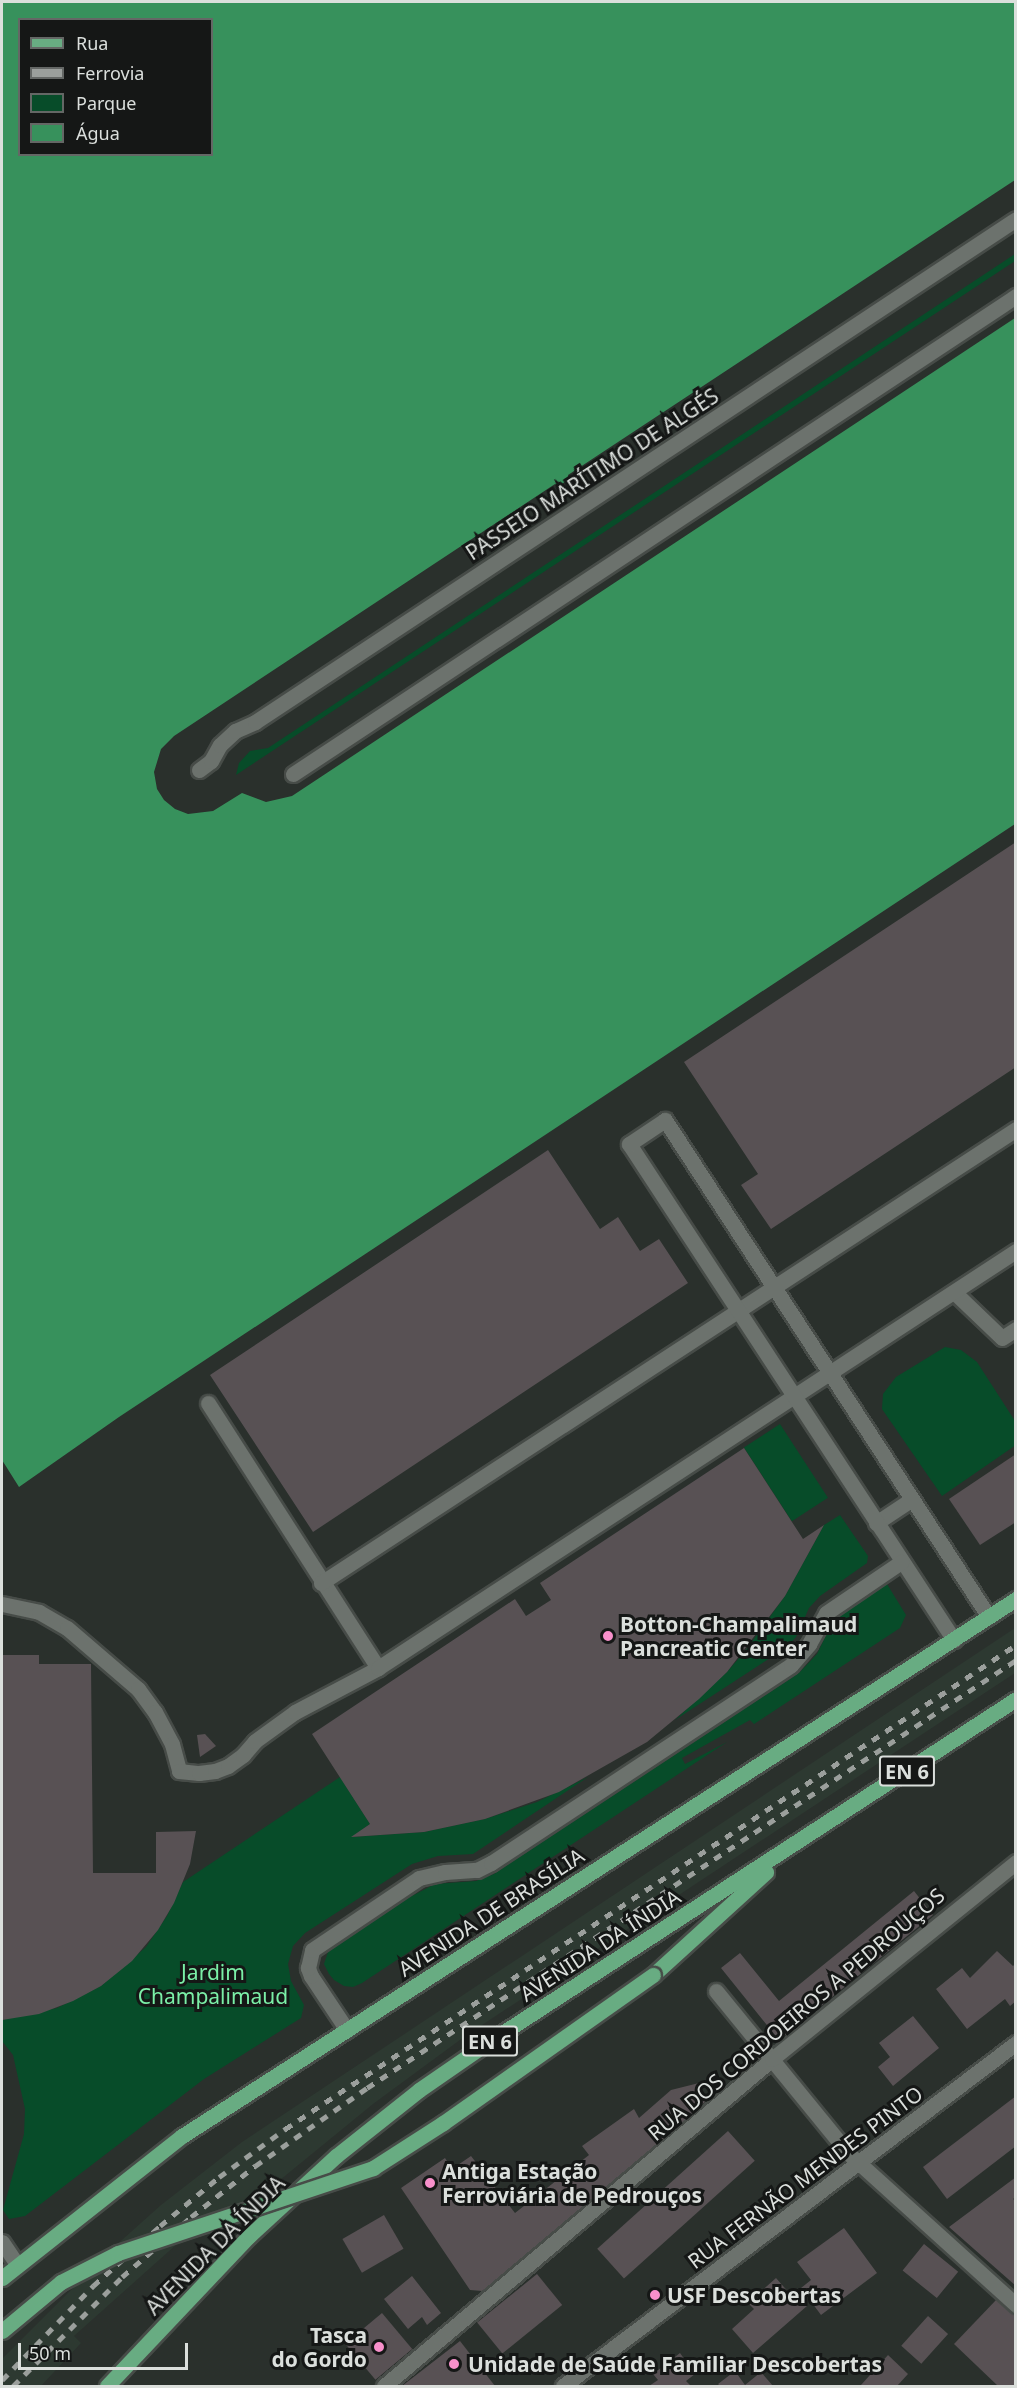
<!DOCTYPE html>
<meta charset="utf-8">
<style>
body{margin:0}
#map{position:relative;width:1017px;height:2388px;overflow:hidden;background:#2a302c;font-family:"Noto Sans",sans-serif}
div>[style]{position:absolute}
.built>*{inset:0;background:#2d3931}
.green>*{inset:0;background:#074c29;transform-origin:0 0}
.water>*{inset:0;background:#37915c}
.building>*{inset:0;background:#585154;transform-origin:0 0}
.roads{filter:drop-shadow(2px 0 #474c48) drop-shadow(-2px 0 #474c48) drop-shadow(0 2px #474c48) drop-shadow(0 -2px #474c48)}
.minor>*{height:15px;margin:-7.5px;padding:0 7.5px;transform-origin:7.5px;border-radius:7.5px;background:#6c726d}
.major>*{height:15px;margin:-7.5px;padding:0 7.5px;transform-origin:7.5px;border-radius:7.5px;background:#68ac82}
.rail>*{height:4.5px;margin-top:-2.25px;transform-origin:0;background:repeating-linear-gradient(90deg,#9b9f9c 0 8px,transparent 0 16px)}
.bridges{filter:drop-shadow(2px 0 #474c48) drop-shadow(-2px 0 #474c48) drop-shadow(0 2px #474c48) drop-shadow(0 -2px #474c48)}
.major-bridge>*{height:15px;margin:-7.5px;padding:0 7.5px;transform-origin:7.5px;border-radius:7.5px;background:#68ac82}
.dots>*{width:16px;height:16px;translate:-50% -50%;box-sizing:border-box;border:3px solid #151716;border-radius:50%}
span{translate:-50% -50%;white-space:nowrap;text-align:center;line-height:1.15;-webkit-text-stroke:6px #151716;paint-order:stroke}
.shield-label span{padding:2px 4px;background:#151716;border:2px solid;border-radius:4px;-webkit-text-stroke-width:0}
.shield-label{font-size:20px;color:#dbdfdc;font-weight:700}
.street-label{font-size:21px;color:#dbdfdc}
.poi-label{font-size:21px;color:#dbdfdc;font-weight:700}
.left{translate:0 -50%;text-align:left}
.right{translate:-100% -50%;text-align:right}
.park-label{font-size:21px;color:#7befa7}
.frame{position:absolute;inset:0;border:3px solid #dbdfdc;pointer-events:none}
.legend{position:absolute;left:18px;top:18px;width:195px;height:138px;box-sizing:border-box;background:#151716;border:2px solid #646765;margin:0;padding:8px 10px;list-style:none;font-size:18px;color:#dbdfdc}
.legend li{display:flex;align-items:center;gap:12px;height:30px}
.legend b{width:30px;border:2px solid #646765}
.scale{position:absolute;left:18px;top:2343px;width:170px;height:27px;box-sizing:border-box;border:3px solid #dbdfdc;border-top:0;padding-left:8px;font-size:18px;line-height:21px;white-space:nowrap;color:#dbdfdc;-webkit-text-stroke:4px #151716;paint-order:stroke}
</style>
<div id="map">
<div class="built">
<i style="clip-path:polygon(1015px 1628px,1015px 1673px,464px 2037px,373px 2104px,258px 2198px,177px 2244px,74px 2336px,81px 2343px,41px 2386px,2px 2386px,2px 2359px,113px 2248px,161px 2205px,242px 2142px)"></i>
</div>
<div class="green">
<i style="clip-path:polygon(1015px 254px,1015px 261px,236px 775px,239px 763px,250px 751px,268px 748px)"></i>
<i style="clip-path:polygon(945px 1347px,961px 1350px,977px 1362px,1015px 1421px,1016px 1445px,942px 1496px,882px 1409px,883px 1394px,896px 1377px)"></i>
<i style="left:780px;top:1424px;width:88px;height:43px;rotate:57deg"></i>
<i style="clip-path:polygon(840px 1515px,868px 1556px,867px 1563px,820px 1596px,809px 1608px,796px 1637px,787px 1647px,675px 1720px,727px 1672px,746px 1650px,785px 1596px,824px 1525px)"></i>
<i style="clip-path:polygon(887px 1584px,906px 1615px,900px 1628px,754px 1724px,750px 1720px,682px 1758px,685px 1764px,727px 1742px,362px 1983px,353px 1987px,344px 1986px,334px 1980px,329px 1974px,324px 1964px,328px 1952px,410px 1897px,435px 1884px,476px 1881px,494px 1874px,799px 1673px,817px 1654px,830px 1627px,840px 1615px)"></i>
<i style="clip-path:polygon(340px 1777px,370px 1824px,352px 1837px,424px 1832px,485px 1819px,537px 1802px,588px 1777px,473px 1854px,438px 1856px,412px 1864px,305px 1933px,293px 1946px,288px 1964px,291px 1981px,304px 2005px,301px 2018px,204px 2079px,25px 2216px,9px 2219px,3px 2210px,24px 2134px,25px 2109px,13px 2055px,2px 2041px,2px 2020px,57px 2008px,101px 1986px,146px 1947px,167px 1916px,183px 1882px)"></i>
</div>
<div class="water">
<i style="clip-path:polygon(evenodd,2px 2px,1016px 2px,1015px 180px,568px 475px,568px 480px,558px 486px,555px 484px,174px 736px,161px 749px,154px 772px,157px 789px,164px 800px,175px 809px,188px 814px,213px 811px,242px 793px,266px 802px,292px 796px,1015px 318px,1015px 824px,119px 1417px,19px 1487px,2px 1460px,2px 2px,20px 20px,212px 20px,212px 154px,20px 154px,20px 20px)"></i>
</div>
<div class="building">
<i style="clip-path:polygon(1016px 842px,1016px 1067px,771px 1229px,741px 1185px,758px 1174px,684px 1062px)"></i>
<i style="clip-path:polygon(548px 1150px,600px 1229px,618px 1217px,640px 1251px,659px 1239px,688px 1283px,313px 1532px,210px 1375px)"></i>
<i style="clip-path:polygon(744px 1448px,803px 1539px,824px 1525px,785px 1596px,727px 1672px,699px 1699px,647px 1742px,559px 1792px,485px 1819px,424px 1832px,351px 1837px,370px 1824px,312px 1734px,515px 1599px,526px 1616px,551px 1600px,540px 1583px)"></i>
<i style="clip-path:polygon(1016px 1454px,1016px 1522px,980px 1545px,949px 1499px)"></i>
<i style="clip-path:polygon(2px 1655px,39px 1655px,39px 1664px,91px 1664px,93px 1873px,156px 1873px,156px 1832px,196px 1831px,190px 1864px,174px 1903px,158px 1930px,132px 1961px,101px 1986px,73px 2001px,39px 2014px,2px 2020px)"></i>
<i style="clip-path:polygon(205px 1734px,216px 1746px,200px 1757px,197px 1735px)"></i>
<i style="clip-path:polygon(914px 1891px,933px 1915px,779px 2040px,721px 1968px,740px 1953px,779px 2001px)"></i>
<i style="clip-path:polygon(997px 1951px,1013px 1966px,1016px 1963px,1016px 2001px,1010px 2006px,1005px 1999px,967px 2029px,936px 1989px,962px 1968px,970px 1978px)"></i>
<i style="clip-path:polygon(913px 2016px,939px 2048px,893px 2086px,878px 2067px,890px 2057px,879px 2043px)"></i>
<i style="clip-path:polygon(699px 2083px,705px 2102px,541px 2248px,482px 2291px,470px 2290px,401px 2188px,445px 2158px,452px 2169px,471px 2156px,515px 2213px,589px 2155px,582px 2146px,634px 2109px,639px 2118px,671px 2090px)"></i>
<i style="clip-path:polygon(1016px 2096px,1016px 2146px,947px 2199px,923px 2167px)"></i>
<i style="left:728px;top:2131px;width:40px;height:176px;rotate:48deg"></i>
<i style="clip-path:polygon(1016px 2177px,1016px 2197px,1013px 2199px,1016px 2201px,1016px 2286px,949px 2227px)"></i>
<i style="left:384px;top:2215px;width:39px;height:48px;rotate:60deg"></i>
<i style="clip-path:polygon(844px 2228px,877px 2273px,821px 2315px,801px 2288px,811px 2280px,797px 2262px)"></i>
<i style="left:924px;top:2244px;width:44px;height:34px;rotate:39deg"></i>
<i style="left:537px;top:2274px;width:40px;height:77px;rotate:51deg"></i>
<i style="clip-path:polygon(412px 2276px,441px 2313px,427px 2325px,422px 2317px,408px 2329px,384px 2299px)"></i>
<i style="clip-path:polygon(776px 2278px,791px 2295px,796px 2291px,807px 2306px,753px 2353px,732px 2329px,754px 2309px,748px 2303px)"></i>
<i style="clip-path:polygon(997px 2299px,1016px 2315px,1016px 2386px,998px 2386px,954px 2344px)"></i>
<i style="left:382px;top:2313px;width:47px;height:48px;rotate:50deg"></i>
<i style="left:928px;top:2316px;width:27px;height:40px;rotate:42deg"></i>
<i style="clip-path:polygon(460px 2341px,495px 2386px,402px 2386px)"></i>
<i style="clip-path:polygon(680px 2353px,695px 2374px,686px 2381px,691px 2386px,649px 2386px,658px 2380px,653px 2374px)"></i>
<i style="clip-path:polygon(888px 2355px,908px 2374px,897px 2386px,863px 2386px,861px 2385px)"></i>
<i style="clip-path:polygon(735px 2371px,745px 2385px,761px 2372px,773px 2386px,720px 2386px,718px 2384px)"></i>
</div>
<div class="roads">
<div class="minor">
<i style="left:199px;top:770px;width:15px;rotate:-37deg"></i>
<i style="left:211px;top:761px;width:18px;rotate:-61deg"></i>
<i style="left:220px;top:745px;width:21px;rotate:-43deg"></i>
<i style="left:235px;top:731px;width:22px;rotate:-24deg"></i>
<i style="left:255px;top:722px;width:912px;rotate:-33.46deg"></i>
<i style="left:293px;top:774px;width:867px;rotate:-33.47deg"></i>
<i style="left:954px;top:1292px;width:66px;rotate:43.8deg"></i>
<i style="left:1002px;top:1338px;width:17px;rotate:-33deg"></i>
<i style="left:208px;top:1403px;width:315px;rotate:57.3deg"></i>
<i style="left:876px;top:1523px;width:43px;rotate:-33.7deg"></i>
<i style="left:321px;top:1583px;width:830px;rotate:-33.15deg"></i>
<i style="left:2px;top:1604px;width:38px;rotate:12deg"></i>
<i style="left:39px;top:1612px;width:32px;rotate:30deg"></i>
<i style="left:67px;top:1628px;width:94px;rotate:40.7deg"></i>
<i style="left:138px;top:1689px;width:29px;rotate:54deg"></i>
<i style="left:155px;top:1712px;width:36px;rotate:62deg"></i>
<i style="left:172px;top:1744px;width:28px;rotate:75deg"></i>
<i style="left:179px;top:1771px;width:20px;rotate:6deg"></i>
<i style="left:199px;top:1773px;width:16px;rotate:-7deg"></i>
<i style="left:215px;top:1771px;width:14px;rotate:-21deg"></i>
<i style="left:228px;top:1766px;width:19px;rotate:-36deg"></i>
<i style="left:243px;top:1755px;width:18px;rotate:-49deg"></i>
<i style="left:255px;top:1741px;width:49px;rotate:-35.9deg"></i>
<i style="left:295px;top:1712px;width:94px;rotate:-27.9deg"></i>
<i style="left:378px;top:1668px;width:762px;rotate:-33.17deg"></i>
<i style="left:954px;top:1640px;width:593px;rotate:-123.23deg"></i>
<i style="left:629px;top:1144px;width:43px;rotate:-33.7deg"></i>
<i style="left:665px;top:1120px;width:593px;rotate:56.9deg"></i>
<i style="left:716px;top:1991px;width:209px;rotate:50.8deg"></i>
<i style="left:848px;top:2153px;width:227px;rotate:42.1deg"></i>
<i style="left:347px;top:2030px;width:65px;rotate:-123.7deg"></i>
<i style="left:311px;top:1976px;width:9px;rotate:-111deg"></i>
<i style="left:308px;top:1968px;width:18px;rotate:-77deg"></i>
<i style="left:312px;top:1950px;width:129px;rotate:-33.9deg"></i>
<i style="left:419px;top:1878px;width:27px;rotate:-13deg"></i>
<i style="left:445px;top:1872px;width:32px;rotate:-4deg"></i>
<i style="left:477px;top:1870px;width:16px;rotate:-27deg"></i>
<i style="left:491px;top:1863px;width:359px;rotate:-33.4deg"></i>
<i style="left:791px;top:1665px;width:28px;rotate:-49deg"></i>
<i style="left:809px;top:1644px;width:35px;rotate:-61deg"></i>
<i style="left:826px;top:1613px;width:91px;rotate:-34.2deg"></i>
<i style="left:2px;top:2242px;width:27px;rotate:56deg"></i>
<i style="left:384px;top:2386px;width:507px;rotate:-40.12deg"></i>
<i style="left:772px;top:2059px;width:314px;rotate:-38.9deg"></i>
<i style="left:563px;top:2386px;width:568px;rotate:-37.13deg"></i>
</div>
<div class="major">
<i style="left:653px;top:1975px;width:153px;rotate:-42.3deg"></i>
<i style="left:2px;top:2278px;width:229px;rotate:-38.3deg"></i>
<i style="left:182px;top:2136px;width:992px;rotate:-32.78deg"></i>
<i style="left:107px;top:2386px;width:207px;rotate:-46.6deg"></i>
<i style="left:249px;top:2236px;width:118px;rotate:-42.6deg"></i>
<i style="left:336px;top:2156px;width:106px;rotate:-38.5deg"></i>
<i style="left:419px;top:2090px;width:86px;rotate:-34.6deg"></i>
<i style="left:490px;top:2041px;width:627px;rotate:-33.03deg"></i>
</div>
</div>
<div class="rail">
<i style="left:2px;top:2380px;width:131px;rotate:-45.9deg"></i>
<i style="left:93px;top:2286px;width:90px;rotate:-41.8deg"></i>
<i style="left:160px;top:2226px;width:77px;rotate:-39.7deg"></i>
<i style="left:219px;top:2177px;width:82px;rotate:-36deg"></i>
<i style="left:285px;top:2129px;width:877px;rotate:-33.51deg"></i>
<i style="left:13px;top:2386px;width:154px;rotate:-45deg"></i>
<i style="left:122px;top:2277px;width:91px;rotate:-41deg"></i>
<i style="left:191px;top:2217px;width:82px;rotate:-38.6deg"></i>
<i style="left:255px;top:2166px;width:136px;rotate:-34.9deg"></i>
<i style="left:367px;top:2088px;width:777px;rotate:-33.4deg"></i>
</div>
<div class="bridges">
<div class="major-bridge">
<i style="left:2px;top:2331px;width:77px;rotate:-39.7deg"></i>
<i style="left:61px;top:2282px;width:64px;rotate:-27deg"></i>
<i style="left:118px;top:2253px;width:269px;rotate:-18.4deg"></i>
<i style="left:373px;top:2168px;width:83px;rotate:-32.7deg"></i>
<i style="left:443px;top:2123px;width:257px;rotate:-35.2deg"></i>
</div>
</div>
<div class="dots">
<i style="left:608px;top:1636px;background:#f890cb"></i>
<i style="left:430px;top:2183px;background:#f890cb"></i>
<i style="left:655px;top:2295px;background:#f890cb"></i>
<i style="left:379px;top:2347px;background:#f890cb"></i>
<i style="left:454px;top:2364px;background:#f890cb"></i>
</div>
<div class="shield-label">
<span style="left:907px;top:1771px">EN 6</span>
<span style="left:490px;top:2041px">EN 6</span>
</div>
<div class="street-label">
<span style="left:592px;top:474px;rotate:-33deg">PASSEIO MARÍTIMO DE ALGÉS</span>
<span style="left:491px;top:1912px;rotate:-33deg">AVENIDA DE BRASÍLIA</span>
<span style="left:600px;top:1945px;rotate:-33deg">AVENIDA DA ÍNDIA</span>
<span style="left:796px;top:2014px;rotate:-40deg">RUA DOS CORDOEIROS A PEDROUÇOS</span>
<span style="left:805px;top:2177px;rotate:-37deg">RUA FERNÃO MENDES PINTO</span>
<span style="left:215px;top:2245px;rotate:-45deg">AVENIDA DA ÍNDIA</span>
</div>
<div class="poi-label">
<span class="left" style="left:620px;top:1636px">Botton-Champalimaud<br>Pancreatic Center</span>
<span class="left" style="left:442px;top:2183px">Antiga Estação<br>Ferroviária de Pedrouços</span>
<span class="left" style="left:667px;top:2295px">USF Descobertas</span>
<span class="right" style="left:367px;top:2347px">Tasca<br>do Gordo</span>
<span class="left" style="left:468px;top:2364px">Unidade de Saúde Familiar Descobertas</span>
</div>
<div class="park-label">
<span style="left:213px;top:1984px">Jardim<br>Champalimaud</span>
</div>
<div class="frame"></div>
<ul class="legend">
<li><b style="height:8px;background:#68ac82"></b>Rua</li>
<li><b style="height:8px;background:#9b9f9c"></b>Ferrovia</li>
<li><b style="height:16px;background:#074c29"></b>Parque</li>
<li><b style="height:16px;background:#37915c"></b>Água</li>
</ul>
<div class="scale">50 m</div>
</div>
